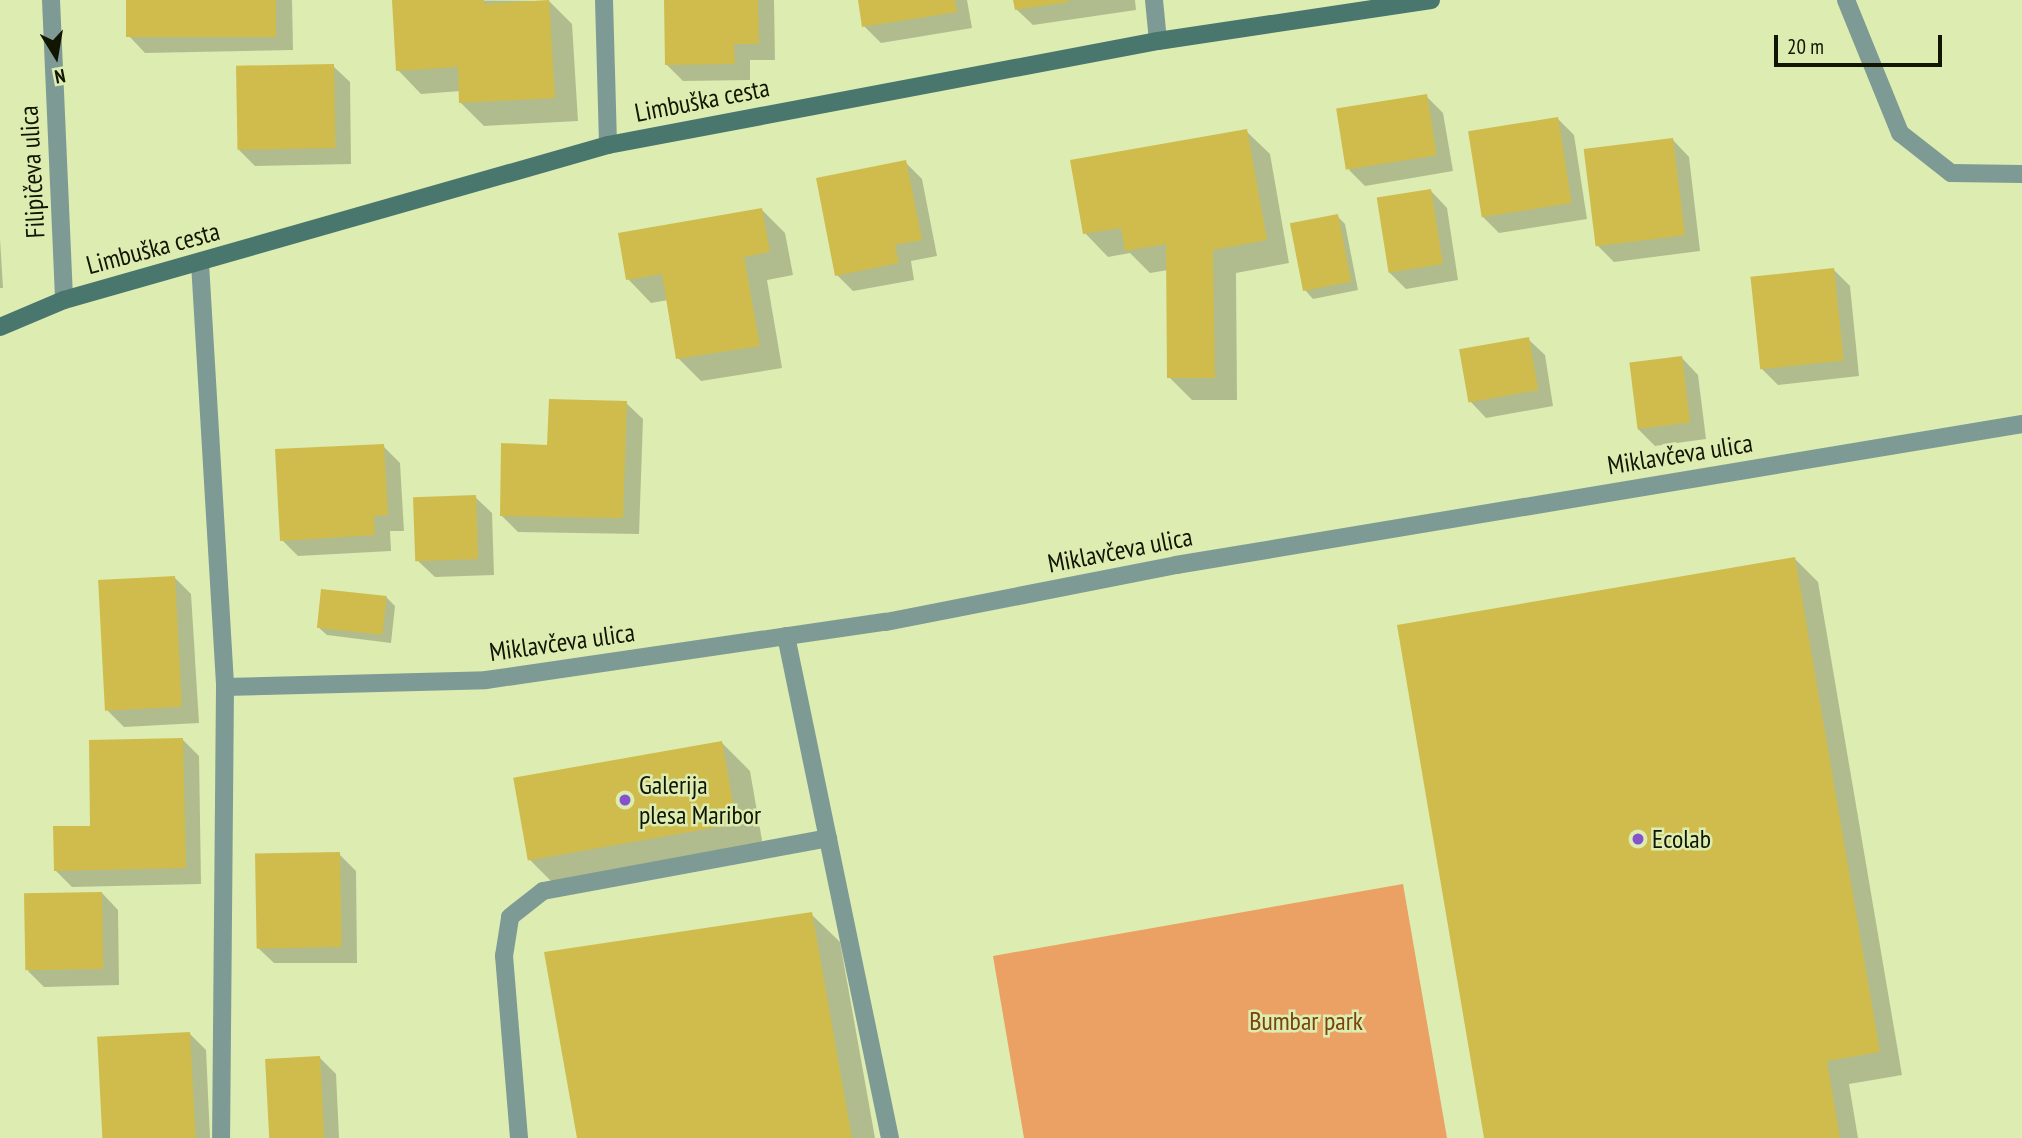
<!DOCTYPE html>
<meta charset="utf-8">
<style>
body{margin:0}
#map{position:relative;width:2022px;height:1138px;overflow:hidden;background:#ddecb1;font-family:"PT Sans Narrow",sans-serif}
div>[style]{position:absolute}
.green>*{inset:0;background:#eba163}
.shadow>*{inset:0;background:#0003}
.building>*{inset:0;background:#d0bc4c;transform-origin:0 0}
.service>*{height:18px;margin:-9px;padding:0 9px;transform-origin:9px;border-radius:9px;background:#7d9b94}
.minor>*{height:18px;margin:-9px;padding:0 9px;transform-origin:9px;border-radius:9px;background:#7d9b94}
.secondary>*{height:18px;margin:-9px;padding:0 9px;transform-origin:9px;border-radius:9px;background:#49776e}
.dots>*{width:19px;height:19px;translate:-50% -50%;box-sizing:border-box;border:4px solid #ddecb1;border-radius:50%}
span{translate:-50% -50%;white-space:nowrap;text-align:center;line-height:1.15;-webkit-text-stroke:5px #ddecb1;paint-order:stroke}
.street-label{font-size:26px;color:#111502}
.poi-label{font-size:26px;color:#111502}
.left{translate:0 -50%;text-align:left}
.park-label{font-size:26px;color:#7a440d}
.north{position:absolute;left:21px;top:21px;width:70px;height:70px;-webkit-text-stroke:5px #ddecb1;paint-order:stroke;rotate:169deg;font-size:19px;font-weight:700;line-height:28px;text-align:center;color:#111502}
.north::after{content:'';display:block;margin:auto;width:24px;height:32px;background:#111502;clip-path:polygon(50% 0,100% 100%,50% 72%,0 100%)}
.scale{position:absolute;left:1774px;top:35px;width:168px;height:32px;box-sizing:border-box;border:4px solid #111502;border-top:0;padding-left:9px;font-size:21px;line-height:24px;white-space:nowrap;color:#111502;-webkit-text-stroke:5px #ddecb1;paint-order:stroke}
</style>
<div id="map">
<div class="green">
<i style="clip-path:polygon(1403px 884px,1447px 1138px,1024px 1138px,993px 956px)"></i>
</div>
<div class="shadow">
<i style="clip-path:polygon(128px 0,292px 0,293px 50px,145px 53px,129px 36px)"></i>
<i style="clip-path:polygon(393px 0,549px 1px,572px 24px,578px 121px,484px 126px,461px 103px,461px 91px,421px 94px,398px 70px)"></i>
<i style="clip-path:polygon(666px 0,774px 0,775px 60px,750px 60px,750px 80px,683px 81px,667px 65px)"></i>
<i style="clip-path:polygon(860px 0,967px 0,972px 28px,881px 43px,864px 26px)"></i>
<i style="clip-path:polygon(1015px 0,1135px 0,1136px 10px,1033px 25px,1016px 9px)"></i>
<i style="clip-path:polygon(333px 66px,350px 82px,351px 164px,255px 166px,239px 150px)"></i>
<i style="clip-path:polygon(1426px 96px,1443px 113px,1453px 171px,1365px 186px,1349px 170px)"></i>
<i style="clip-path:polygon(1558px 119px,1574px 135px,1587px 219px,1499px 233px,1482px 216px)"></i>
<i style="clip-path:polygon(1246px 131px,1270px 154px,1289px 263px,1236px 273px,1237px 400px,1192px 400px,1169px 377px,1168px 270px,1150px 273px,1130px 253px,1108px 257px,1085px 233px)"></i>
<i style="clip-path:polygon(1673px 140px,1689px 157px,1700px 251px,1614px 262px,1597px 245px)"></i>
<i style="clip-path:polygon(905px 162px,922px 179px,937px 256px,911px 261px,914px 280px,853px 291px,837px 275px)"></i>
<i style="clip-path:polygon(1431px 191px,1447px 208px,1458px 280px,1406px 289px,1389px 272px)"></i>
<i style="clip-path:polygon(762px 210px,785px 233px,793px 275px,767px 280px,782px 368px,701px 381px,678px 358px,668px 300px,651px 303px,628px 279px)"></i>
<i style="clip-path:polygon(1337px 216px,1345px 224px,1358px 290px,1313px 299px,1305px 290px)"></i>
<i style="clip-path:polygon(0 239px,3px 288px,0 288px)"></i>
<i style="clip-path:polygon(1834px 270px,1850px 286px,1859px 376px,1778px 385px,1761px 368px)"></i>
<i style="clip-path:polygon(1528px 339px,1545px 355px,1553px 406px,1486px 418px,1470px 401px)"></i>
<i style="clip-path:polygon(1682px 358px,1698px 375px,1706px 439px,1655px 446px,1638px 429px)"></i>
<i style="clip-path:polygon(626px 403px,643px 419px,639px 534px,518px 532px,501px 515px)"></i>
<i style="clip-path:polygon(383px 446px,400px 463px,404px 531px,390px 531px,391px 551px,298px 556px,282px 540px)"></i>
<i style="clip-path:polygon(475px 497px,492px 513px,494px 575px,435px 577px,418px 561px)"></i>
<i style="clip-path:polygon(1795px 559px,1818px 582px,1902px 1075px,1849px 1084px,1858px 1138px,1486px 1138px)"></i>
<i style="clip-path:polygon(175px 578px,191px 594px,199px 723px,124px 727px,108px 711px)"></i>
<i style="clip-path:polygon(386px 597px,395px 606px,391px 643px,327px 635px,318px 627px)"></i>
<i style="clip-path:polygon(183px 740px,199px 756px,201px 884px,72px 887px,55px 870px,92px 827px)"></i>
<i style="clip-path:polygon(722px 743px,750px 771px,764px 852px,557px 887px,529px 859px)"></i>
<i style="clip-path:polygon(339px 854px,356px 871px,357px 963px,274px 963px,257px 947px)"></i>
<i style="clip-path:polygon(102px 893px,118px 910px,119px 985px,44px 987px,28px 971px)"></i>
<i style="clip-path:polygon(811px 914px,840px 942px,875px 1138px,578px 1138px)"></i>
<i style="clip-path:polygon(189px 1033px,206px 1050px,210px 1138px,103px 1138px)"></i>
<i style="clip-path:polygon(320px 1058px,336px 1074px,339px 1138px,270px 1138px)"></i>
</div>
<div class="building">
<i style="left:126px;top:0;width:150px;height:37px"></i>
<i style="clip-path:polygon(392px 0,484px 0,484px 4px,549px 0,555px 98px,459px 103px,458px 67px,396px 71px)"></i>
<i style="clip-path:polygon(664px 0,758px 0,759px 44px,734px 44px,735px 64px,665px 65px)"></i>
<i style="clip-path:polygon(858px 0,955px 0,957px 12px,862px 27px)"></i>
<i style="clip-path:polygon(1013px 0,1069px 0,1069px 2px,1015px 10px)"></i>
<i style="left:334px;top:64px;width:84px;height:98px;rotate:89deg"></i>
<i style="left:1427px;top:94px;width:62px;height:92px;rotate:81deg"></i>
<i style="left:1558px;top:117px;width:87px;height:91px;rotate:81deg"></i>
<i style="clip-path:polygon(1247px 129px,1267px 240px,1213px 250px,1215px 378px,1167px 378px,1166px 244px,1125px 251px,1121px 228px,1083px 234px,1070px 160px)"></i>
<i style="left:1673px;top:138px;width:98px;height:90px;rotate:83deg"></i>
<i style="clip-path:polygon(906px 160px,922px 240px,895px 245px,899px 263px,835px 276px,816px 178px)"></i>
<i style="left:1431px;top:189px;width:76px;height:55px;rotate:81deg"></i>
<i style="clip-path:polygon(762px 208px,770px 252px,744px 257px,760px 346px,676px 359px,662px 274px,626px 280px,618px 233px)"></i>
<i style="left:1338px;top:214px;width:69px;height:49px;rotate:79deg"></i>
<i style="left:1834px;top:268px;width:93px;height:84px;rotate:84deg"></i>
<i style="left:1529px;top:337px;width:54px;height:71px;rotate:80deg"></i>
<i style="left:1682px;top:356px;width:67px;height:53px;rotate:83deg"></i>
<i style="clip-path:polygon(549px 399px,627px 401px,623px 518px,500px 516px,501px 443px,547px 445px)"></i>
<i style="clip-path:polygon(384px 444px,388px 515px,374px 516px,375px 535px,280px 541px,275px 449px)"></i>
<i style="left:476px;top:495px;width:64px;height:63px;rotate:88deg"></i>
<i style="clip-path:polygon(1795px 557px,1880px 1052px,1827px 1061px,1840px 1138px,1484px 1138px,1397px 625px)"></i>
<i style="left:175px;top:576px;width:131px;height:77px;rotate:87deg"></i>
<i style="left:321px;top:589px;width:66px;height:39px;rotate:6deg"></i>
<i style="clip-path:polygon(183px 738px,186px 868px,54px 871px,53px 826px,90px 826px,89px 740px)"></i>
<i style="left:722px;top:741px;width:84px;height:212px;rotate:80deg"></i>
<i style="left:340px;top:852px;width:95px;height:85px;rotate:89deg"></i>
<i style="left:102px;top:892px;width:77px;height:78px;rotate:89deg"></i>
<i style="clip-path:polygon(812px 912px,852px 1138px,577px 1138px,544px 952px)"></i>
<i style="left:190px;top:1032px;width:106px;height:93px;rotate:87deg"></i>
<i style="left:320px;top:1056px;width:82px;height:55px;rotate:87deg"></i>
</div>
<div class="service">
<i style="left:786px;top:636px;width:513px;rotate:78.3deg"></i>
<i style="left:519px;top:1138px;width:183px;rotate:-94.7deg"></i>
<i style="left:504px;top:956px;width:39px;rotate:-81deg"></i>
<i style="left:510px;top:917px;width:42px;rotate:-38.2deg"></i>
<i style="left:543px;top:891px;width:290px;rotate:-10.5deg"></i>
</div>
<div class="minor">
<i style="left:51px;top:0;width:300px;rotate:87.5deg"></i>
<i style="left:604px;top:0;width:145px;rotate:88.4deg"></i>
<i style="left:1154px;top:0;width:41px;rotate:84.4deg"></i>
<i style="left:1846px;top:0;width:144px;rotate:67.9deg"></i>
<i style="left:1900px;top:133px;width:65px;rotate:38.1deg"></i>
<i style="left:1951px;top:173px;width:71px;rotate:0.8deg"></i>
<i style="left:200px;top:263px;width:425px;rotate:86.6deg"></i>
<i style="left:225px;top:687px;width:451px;rotate:90.5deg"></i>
<i style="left:225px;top:687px;width:261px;rotate:-1.5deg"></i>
<i style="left:486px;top:680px;width:404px;rotate:-8.3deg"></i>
<i style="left:886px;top:622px;width:296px;rotate:-11.1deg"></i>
<i style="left:1176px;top:565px;width:858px;rotate:-9.46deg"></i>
</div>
<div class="secondary">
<i style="left:0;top:327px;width:69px;rotate:-22.9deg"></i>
<i style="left:64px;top:300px;width:566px;rotate:-15.9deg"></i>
<i style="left:608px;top:145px;width:560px;rotate:-10.71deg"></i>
<i style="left:1158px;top:41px;width:276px;rotate:-8.5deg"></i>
</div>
<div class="dots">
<i style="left:625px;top:800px;background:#8554cc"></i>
<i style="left:1638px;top:839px;background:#8554cc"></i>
</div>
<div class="street-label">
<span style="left:702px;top:100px;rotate:-11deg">Limbuška cesta</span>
<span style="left:32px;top:172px;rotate:-93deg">Filipičeva ulica</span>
<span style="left:153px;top:248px;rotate:-15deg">Limbuška cesta</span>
<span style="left:1680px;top:454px;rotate:-9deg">Miklavčeva ulica</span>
<span style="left:1120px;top:550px;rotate:-11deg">Miklavčeva ulica</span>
<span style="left:562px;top:642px;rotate:-8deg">Miklavčeva ulica</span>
</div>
<div class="poi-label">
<span class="left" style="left:639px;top:800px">Galerija<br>plesa Maribor</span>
<span class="left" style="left:1652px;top:839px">Ecolab</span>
</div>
<div class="park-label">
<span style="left:1306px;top:1021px">Bumbar park</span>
</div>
<div class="north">N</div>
<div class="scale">20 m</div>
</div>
